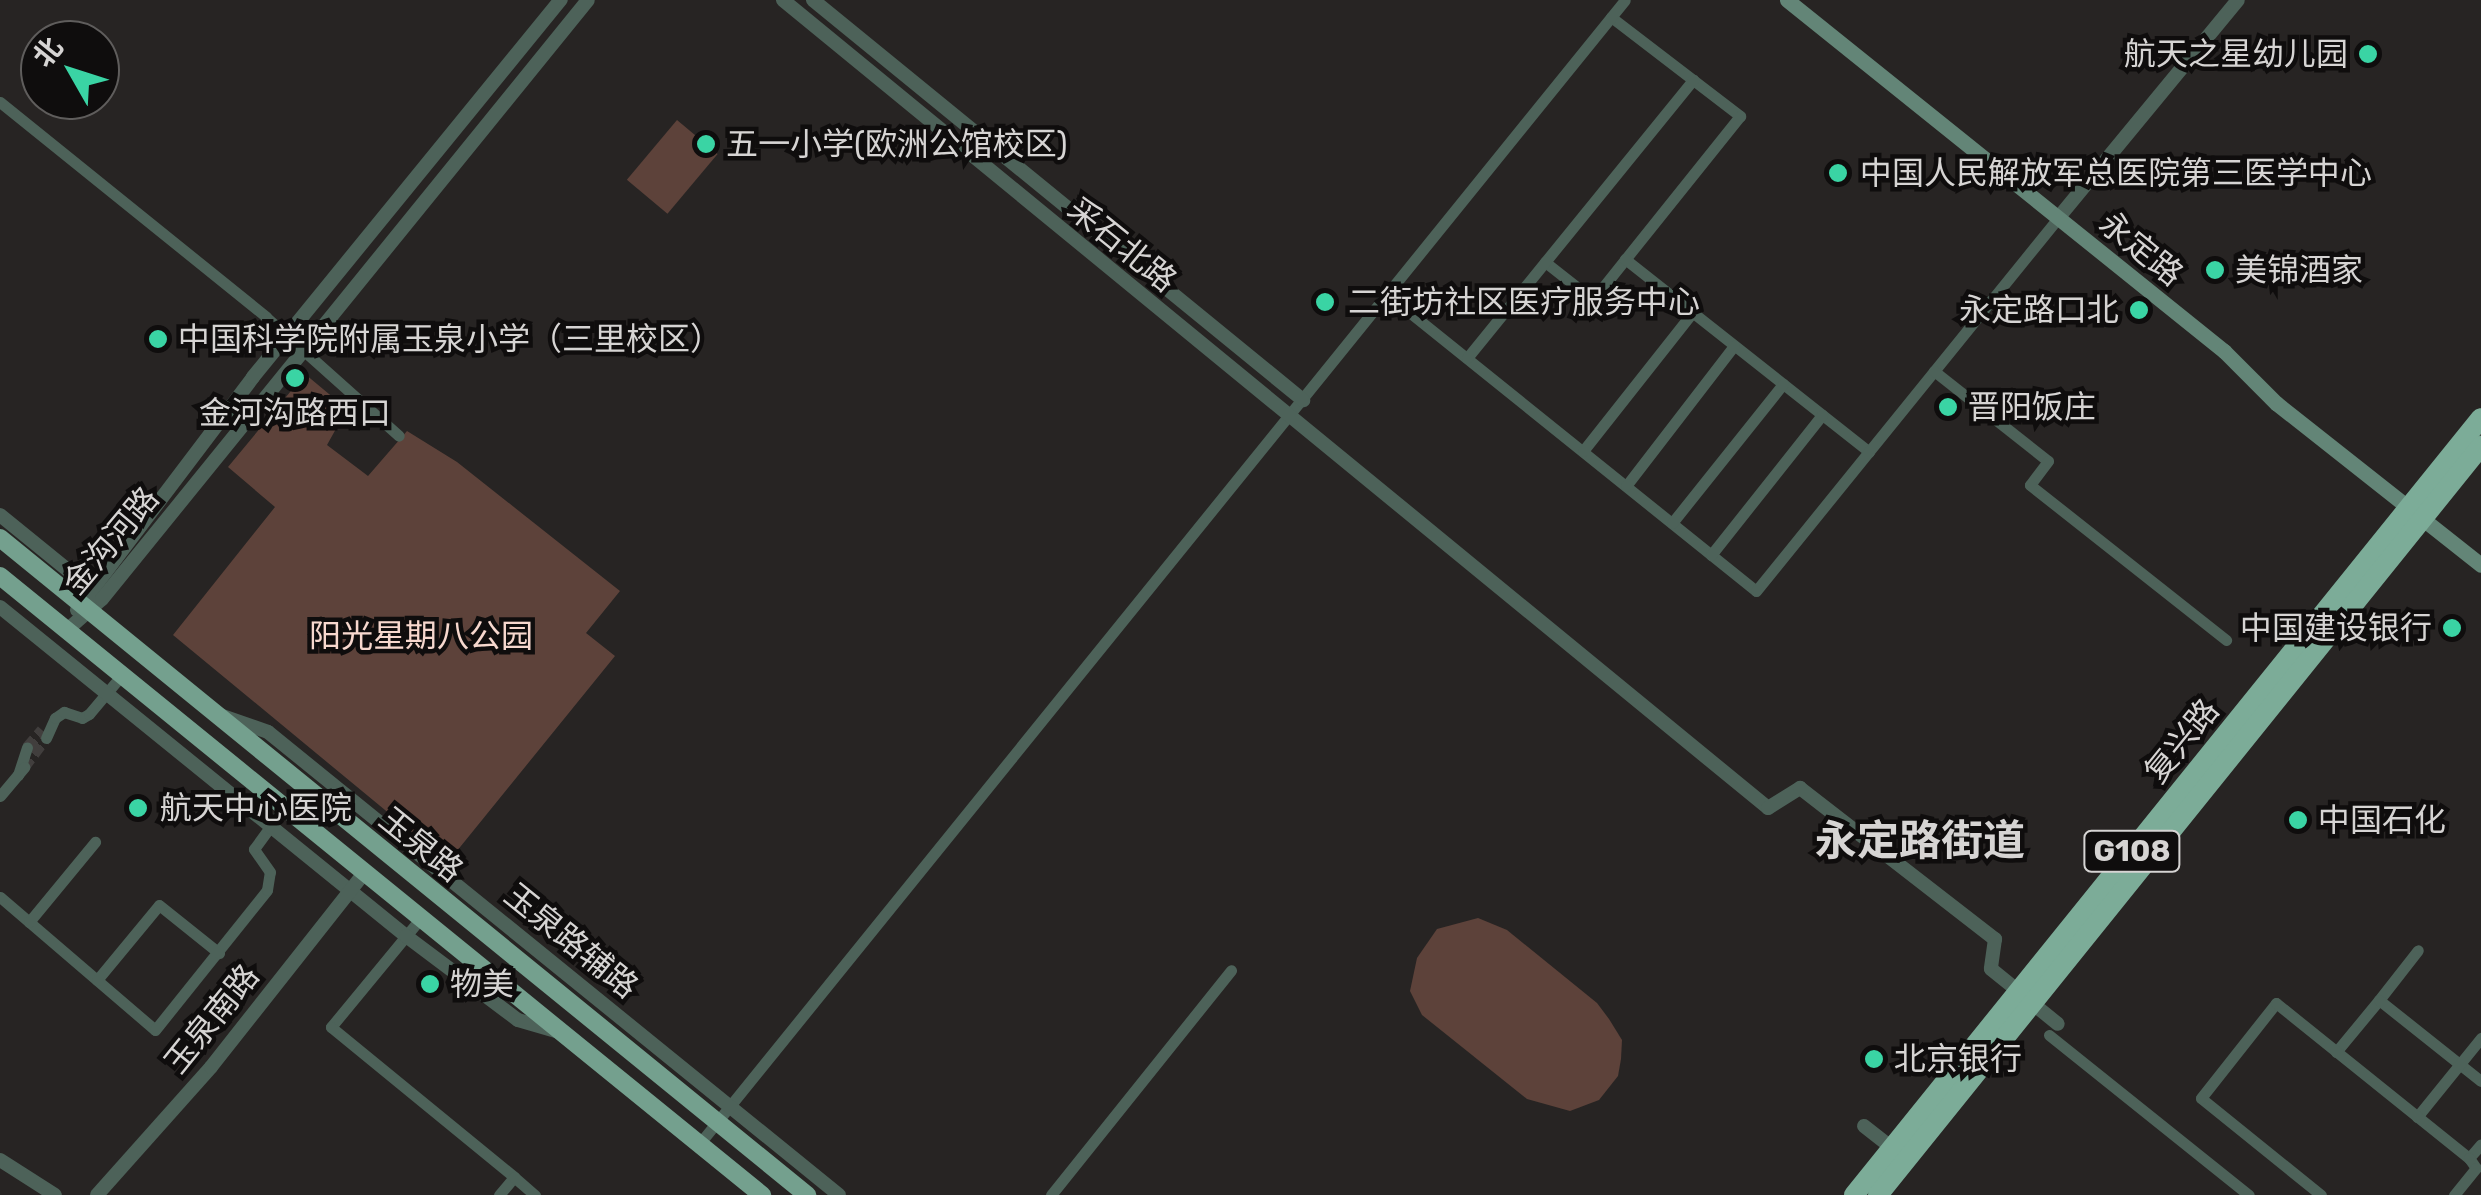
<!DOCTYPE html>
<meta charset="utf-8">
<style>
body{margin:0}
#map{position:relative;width:2481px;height:1195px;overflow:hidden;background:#272423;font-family:Rubik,"Noto Sans SC",sans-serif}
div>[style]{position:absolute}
.green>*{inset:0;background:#5d423a;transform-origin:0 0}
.minor-tunnel>*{height:11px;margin-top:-5.5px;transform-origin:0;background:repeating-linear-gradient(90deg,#413e3d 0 11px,transparent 0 16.5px)}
.minor>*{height:11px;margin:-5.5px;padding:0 5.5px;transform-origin:5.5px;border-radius:5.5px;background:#4d6259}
.tertiary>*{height:14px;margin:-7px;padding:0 7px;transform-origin:7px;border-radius:7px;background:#4d6259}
.secondary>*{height:15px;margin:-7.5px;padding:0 7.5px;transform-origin:7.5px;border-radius:7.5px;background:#638577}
.primary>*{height:18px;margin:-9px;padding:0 9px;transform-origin:9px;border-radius:9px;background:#74a08e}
.trunk>*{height:20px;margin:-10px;padding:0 10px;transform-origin:10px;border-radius:10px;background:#7cac98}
.dots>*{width:28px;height:28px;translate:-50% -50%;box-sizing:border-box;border:5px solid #0f0d0d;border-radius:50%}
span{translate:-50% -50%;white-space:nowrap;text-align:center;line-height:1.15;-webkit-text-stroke:9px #0f0d0d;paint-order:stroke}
.shield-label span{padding:2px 8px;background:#0f0d0d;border:2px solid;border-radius:8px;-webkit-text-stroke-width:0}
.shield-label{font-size:30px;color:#d6d4d3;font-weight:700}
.poi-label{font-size:32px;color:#d6d4d3}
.right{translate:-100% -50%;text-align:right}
.left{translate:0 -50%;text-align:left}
.street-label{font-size:32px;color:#d6d4d3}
.park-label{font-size:32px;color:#f7d8ce}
.district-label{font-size:42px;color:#d6d4d3;font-weight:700}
.north{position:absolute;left:20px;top:20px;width:100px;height:100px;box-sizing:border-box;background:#0f0d0d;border:2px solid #5f5d5c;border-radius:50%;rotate:309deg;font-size:28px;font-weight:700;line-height:40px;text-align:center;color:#d6d4d3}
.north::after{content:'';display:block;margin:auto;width:35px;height:45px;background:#3ad4a4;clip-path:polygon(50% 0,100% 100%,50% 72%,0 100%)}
</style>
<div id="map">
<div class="green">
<i style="left:677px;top:120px;width:53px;height:78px;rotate:40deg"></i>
<i style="clip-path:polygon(305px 374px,347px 409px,327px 445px,368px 476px,407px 431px,457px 462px,620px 591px,586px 633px,615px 656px,448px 862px,173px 635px,275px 507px,228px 467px)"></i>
<i style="clip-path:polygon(1478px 918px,1507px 930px,1597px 1003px,1609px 1019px,1622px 1040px,1621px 1059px,1618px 1076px,1599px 1100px,1570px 1111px,1527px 1099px,1422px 1015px,1410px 991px,1417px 958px,1437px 929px)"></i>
</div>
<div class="minor-tunnel">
<i style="left:27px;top:747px;width:23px;rotate:-49deg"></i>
<i style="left:24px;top:767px;width:36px;rotate:-53deg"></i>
</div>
<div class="minor">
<i style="left:1611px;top:17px;width:163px;rotate:37.5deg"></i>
<i style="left:1740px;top:116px;width:224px;rotate:128.7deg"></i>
<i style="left:1600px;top:291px;width:14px;rotate:163deg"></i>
<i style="left:1587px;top:295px;width:53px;rotate:-141.8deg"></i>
<i style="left:1545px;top:262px;width:235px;rotate:-50.9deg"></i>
<i style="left:0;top:102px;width:342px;rotate:38.9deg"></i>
<i style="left:266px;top:317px;width:178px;rotate:41.8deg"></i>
<i style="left:1625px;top:259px;width:311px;rotate:38.3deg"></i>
<i style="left:1388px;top:295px;width:472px;rotate:38.8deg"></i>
<i style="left:1756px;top:591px;width:481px;rotate:-51deg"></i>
<i style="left:1467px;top:358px;width:124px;rotate:-50.9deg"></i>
<i style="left:1934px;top:371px;width:145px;rotate:38.3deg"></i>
<i style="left:2048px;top:461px;width:30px;rotate:127deg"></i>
<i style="left:2030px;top:485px;width:250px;rotate:38.3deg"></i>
<i style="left:1583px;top:451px;width:176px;rotate:-51.7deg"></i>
<i style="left:1626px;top:486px;width:177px;rotate:-52.4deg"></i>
<i style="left:1672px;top:523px;width:178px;rotate:-51.4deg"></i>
<i style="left:1711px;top:555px;width:179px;rotate:-51.6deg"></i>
<i style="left:46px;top:738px;width:22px;rotate:-66deg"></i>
<i style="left:55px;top:718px;width:11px;rotate:-34deg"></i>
<i style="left:64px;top:712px;width:19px;rotate:18deg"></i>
<i style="left:82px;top:718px;width:8px;rotate:-30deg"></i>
<i style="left:89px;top:714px;width:50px;rotate:-49.9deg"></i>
<i style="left:18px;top:775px;width:29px;rotate:-72deg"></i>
<i style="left:0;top:796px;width:38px;rotate:-50deg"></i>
<i style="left:0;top:897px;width:204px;rotate:40.6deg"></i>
<i style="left:155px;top:1030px;width:179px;rotate:-51.3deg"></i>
<i style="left:267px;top:890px;width:18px;rotate:-81deg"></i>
<i style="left:270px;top:872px;width:28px;rotate:-125deg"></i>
<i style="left:254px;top:849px;width:51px;rotate:-53.8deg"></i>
<i style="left:420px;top:919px;width:140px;rotate:129.5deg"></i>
<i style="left:331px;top:1027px;width:237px;rotate:39.3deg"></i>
<i style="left:29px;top:922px;width:104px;rotate:-50.5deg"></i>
<i style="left:97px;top:980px;width:97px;rotate:-50.4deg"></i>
<i style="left:159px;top:905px;width:77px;rotate:38.7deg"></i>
<i style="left:2379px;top:1000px;width:63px;rotate:-52deg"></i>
<i style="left:2049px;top:1035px;width:256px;rotate:38.7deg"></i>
<i style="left:2336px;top:1052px;width:67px;rotate:-50.4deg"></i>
<i style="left:2379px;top:1000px;width:130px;rotate:38.5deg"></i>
<i style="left:2417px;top:1117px;width:102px;rotate:-51deg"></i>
<i style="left:700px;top:1143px;width:1470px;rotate:-51.02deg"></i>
<i style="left:2469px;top:1158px;width:18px;rotate:-49deg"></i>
<i style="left:499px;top:1195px;width:23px;rotate:-50deg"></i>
<i style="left:514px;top:1177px;width:28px;rotate:41deg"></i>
<i style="left:1051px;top:1195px;width:288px;rotate:-51.3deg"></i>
<i style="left:2321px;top:1195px;width:154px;rotate:-141.1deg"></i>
<i style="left:2201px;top:1098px;width:121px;rotate:-51.7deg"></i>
<i style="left:2276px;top:1003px;width:248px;rotate:38.8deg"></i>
<i style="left:2469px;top:1158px;width:12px;rotate:55deg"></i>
<i style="left:2476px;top:1168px;width:35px;rotate:129deg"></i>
</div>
<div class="tertiary">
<i style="left:783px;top:0;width:1274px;rotate:39.36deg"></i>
<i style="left:1768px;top:808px;width:38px;rotate:-32deg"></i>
<i style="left:1800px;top:788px;width:247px;rotate:37.8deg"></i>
<i style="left:1995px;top:939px;width:30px;rotate:98deg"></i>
<i style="left:1991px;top:969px;width:36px;rotate:39deg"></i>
<i style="left:813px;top:0;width:633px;rotate:39.23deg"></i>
<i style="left:2059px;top:217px;width:281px;rotate:-50.5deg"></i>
<i style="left:0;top:515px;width:117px;rotate:39.1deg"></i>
<i style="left:0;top:607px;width:523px;rotate:39.02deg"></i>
<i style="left:406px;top:936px;width:140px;rotate:36.9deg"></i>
<i style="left:518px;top:1020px;width:43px;rotate:16.3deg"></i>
<i style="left:77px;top:610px;width:292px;rotate:-52.9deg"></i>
<i style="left:253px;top:377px;width:487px;rotate:-50.8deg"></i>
<i style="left:66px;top:631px;width:48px;rotate:-41.6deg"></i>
<i style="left:102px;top:599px;width:771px;rotate:-50.95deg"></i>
<i style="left:217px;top:714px;width:54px;rotate:19.4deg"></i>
<i style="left:268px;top:732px;width:735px;rotate:39.04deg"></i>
<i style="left:2032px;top:1003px;width:33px;rotate:39deg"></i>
<i style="left:1864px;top:1126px;width:36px;rotate:38deg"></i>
<i style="left:0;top:1160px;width:65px;rotate:32.5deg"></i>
<i style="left:97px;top:1195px;width:171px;rotate:-48.3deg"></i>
<i style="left:211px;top:1067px;width:247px;rotate:-51.7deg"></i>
</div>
<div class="secondary">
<i style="left:1787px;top:0;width:561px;rotate:38.77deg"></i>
<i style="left:2224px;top:351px;width:74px;rotate:45deg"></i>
<i style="left:2276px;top:403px;width:261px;rotate:38.3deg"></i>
</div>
<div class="primary">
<i style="left:0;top:538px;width:1041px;rotate:39.15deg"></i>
<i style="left:0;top:576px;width:982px;rotate:39.09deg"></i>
</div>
<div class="trunk">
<i style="left:1854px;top:1195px;width:998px;rotate:-51.1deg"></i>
<i style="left:1878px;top:1195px;width:962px;rotate:-51.16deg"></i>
</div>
<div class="dots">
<i style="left:2368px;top:54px;background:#3ad4a4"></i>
<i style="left:706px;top:144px;background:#3ad4a4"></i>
<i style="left:1838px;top:173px;background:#3ad4a4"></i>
<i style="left:2215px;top:270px;background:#3ad4a4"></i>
<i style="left:1325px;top:302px;background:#3ad4a4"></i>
<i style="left:2139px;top:310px;background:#3ad4a4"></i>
<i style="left:158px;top:339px;background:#3ad4a4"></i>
<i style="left:295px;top:378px;background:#3ad4a4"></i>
<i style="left:1948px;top:407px;background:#3ad4a4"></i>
<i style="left:2452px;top:628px;background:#3ad4a4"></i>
<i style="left:138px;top:808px;background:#3ad4a4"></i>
<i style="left:2298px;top:820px;background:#3ad4a4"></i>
<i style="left:430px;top:984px;background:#3ad4a4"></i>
<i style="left:1874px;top:1059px;background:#3ad4a4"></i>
</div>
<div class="shield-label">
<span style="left:2132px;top:851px">G108</span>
</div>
<div class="poi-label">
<span class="right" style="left:2348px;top:54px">航天之星幼儿园</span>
<span class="left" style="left:726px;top:144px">五一小学(欧洲公馆校区)</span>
<span class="left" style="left:1860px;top:173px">中国人民解放军总医院第三医学中心</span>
<span class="left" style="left:2235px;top:270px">美锦酒家</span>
<span class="left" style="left:1348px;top:302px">二街坊社区医疗服务中心</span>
<span class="right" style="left:2119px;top:310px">永定路口北</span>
<span class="left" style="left:178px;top:339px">中国科学院附属玉泉小学（三里校区）</span>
<span class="left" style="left:1968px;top:407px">晋阳饭庄</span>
<span style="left:295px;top:413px">金河沟路西口</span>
<span class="right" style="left:2432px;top:628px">中国建设银行</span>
<span class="left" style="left:160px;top:808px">航天中心医院</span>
<span class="left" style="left:2318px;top:820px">中国石化</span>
<span class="left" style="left:450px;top:984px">物美</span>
<span class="left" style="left:1894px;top:1059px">北京银行</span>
</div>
<div class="street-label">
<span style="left:1122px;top:245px;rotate:39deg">采石北路</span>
<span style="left:2141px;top:249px;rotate:39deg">永定路</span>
<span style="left:111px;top:541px;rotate:-50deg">金沟河路</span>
<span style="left:2182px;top:741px;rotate:-51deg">复兴路</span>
<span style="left:421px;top:845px;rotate:39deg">玉泉路</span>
<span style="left:571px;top:941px;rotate:39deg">玉泉路辅路</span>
<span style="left:212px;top:1019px;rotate:-51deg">玉泉南路</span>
</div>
<div class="park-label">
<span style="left:421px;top:636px">阳光星期八公园</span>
</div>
<div class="district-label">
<span style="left:1920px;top:841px">永定路街道</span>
</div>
<div class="north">北</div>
</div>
